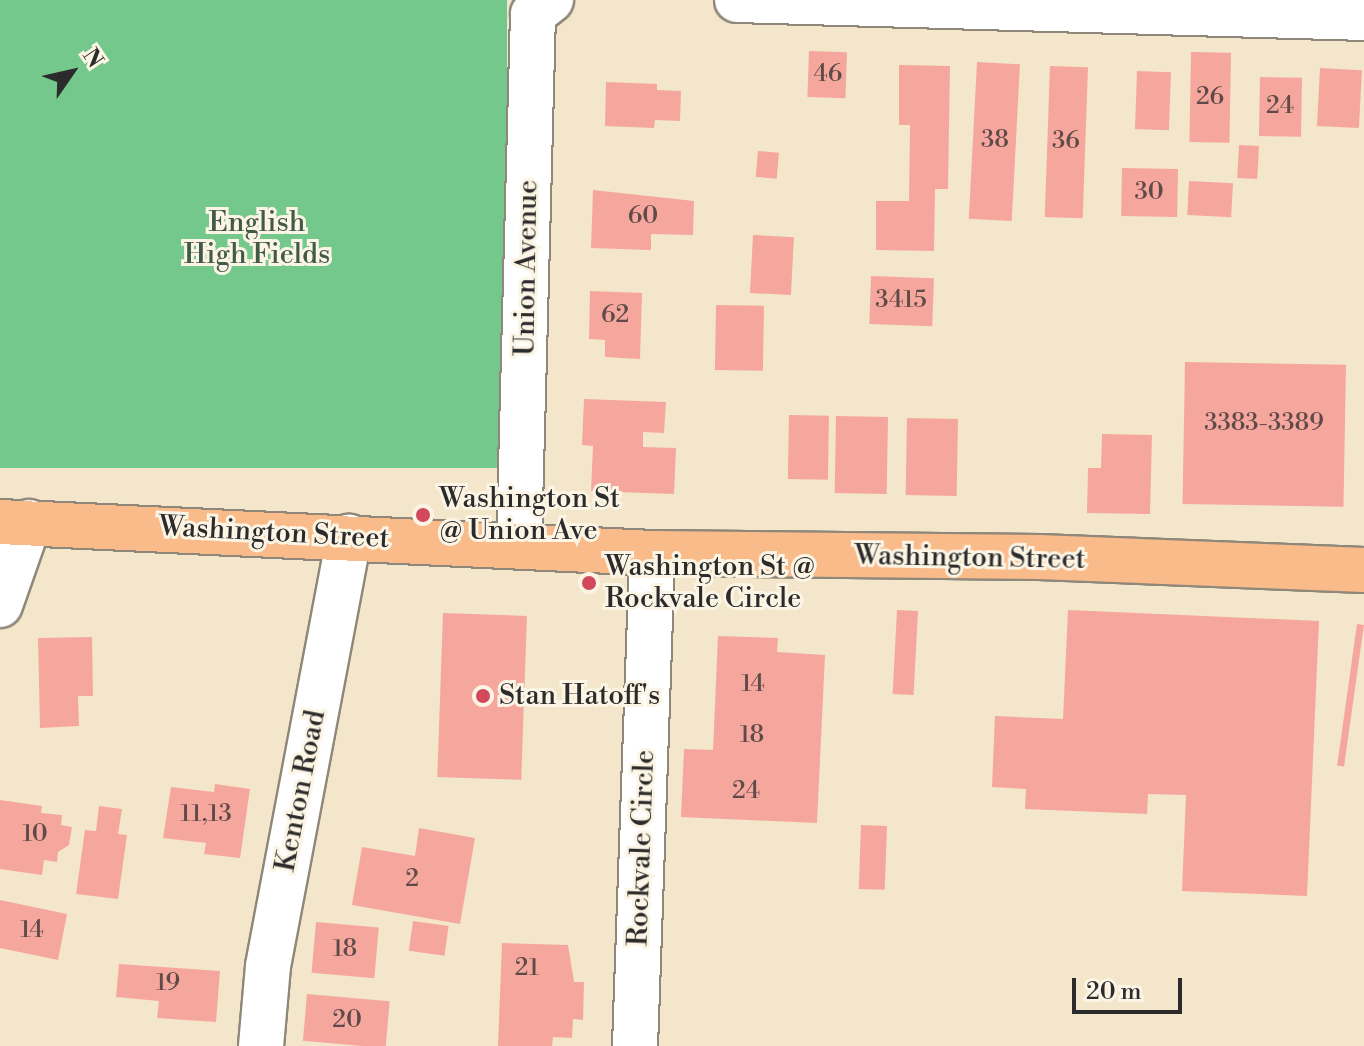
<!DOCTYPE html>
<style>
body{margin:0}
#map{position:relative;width:1364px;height:1046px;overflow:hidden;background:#f3e6ca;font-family:"Libre Bodoni",serif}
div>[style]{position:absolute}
.green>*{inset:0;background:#75c88c;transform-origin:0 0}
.building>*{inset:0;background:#f6a79d;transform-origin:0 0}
.roads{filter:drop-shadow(2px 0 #8f887a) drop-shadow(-2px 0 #8f887a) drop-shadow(0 2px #8f887a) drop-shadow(0 -2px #8f887a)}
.minor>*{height:44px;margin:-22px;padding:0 22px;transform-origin:22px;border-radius:22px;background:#fff}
.major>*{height:44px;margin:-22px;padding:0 22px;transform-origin:22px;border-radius:22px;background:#fabb8b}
.dots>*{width:22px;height:22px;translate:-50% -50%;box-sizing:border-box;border:4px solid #fcf5e5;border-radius:50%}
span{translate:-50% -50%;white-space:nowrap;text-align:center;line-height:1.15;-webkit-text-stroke:6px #fcf5e5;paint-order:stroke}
.number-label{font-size:24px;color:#5e4a48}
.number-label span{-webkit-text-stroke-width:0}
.park-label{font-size:28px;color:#415a48}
.street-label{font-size:28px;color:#2b2b2b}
.poi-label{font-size:28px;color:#2b2b2b}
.left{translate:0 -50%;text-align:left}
.north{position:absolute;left:32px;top:32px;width:80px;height:80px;-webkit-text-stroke:6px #fcf5e5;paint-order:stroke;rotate:56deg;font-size:22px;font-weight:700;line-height:32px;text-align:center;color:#2b2b2b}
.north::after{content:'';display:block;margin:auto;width:28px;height:36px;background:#2b2b2b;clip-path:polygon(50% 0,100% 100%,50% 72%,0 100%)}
.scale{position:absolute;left:1072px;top:978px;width:110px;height:36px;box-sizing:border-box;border:4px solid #2b2b2b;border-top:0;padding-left:10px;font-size:24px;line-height:28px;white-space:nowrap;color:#2b2b2b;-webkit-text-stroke:6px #fcf5e5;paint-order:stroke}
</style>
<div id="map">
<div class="green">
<i style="left:0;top:0;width:507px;height:468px"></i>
</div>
<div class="building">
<i style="left:809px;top:51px;width:38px;height:46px;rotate:2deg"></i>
<i style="left:1191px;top:52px;width:40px;height:90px;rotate:1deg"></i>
<i style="left:977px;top:62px;width:43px;height:157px;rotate:3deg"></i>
<i style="clip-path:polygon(899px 65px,950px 66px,948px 189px,935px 189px,934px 251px,876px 250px,876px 201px,909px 201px,910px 125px,899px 125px)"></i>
<i style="left:1050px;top:66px;width:38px;height:151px;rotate:2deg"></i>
<i style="left:1320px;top:68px;width:42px;height:58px;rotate:3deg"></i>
<i style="left:1137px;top:71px;width:34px;height:58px;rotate:2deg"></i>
<i style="left:1260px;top:77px;width:42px;height:59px;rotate:1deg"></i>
<i style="clip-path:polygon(606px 82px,657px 84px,657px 90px,681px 91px,680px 121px,655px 120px,654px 128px,605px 126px)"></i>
<i style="left:1239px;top:145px;width:20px;height:33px;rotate:3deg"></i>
<i style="left:758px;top:151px;width:21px;height:26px;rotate:5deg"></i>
<i style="left:1122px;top:168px;width:56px;height:48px;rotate:1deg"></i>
<i style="left:1189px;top:181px;width:44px;height:34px;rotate:3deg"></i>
<i style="clip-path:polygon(593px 190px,694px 201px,693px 235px,651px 234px,651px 250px,591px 248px)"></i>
<i style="left:753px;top:235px;width:41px;height:58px;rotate:3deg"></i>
<i style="left:871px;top:276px;width:63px;height:48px;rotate:2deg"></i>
<i style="clip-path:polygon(590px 291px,642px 293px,640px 359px,605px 357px,605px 340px,589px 339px)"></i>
<i style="left:716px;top:305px;width:48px;height:65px;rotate:1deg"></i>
<i style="left:1185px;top:362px;width:161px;height:142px;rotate:1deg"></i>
<i style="clip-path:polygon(584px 399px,666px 402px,664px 433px,643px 432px,643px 447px,676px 448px,674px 494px,591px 491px,593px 446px,582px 445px)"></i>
<i style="left:789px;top:415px;width:40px;height:64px;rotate:1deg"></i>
<i style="left:836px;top:416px;width:52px;height:77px;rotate:1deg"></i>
<i style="left:907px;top:418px;width:51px;height:77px;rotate:1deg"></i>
<i style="clip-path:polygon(1102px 434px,1152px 435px,1150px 514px,1087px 513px,1088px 468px,1101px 468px)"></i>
<i style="left:897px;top:610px;width:21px;height:84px;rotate:3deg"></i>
<i style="clip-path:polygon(1068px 610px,1319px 621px,1307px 896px,1182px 891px,1186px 795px,1148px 794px,1147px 814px,1025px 809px,1026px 789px,992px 787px,995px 716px,1063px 719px)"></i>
<i style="left:443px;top:613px;width:84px;height:164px;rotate:2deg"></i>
<i style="left:1357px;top:624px;width:7px;height:143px;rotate:8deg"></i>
<i style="clip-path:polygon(718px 636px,778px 638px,777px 652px,825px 655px,817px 823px,681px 817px,684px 749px,713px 750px)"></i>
<i style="clip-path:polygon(92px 637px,93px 696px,78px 696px,79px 726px,40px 728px,38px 638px)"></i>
<i style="clip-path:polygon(215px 784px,250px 789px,240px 858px,204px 854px,206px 843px,163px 838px,171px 787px,214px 792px)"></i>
<i style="clip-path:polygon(0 800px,42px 806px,41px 813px,62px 815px,61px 825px,72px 827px,69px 845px,58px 852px,57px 862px,44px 860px,42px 875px,0 869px)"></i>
<i style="clip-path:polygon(99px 806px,122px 809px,118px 834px,127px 835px,118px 899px,76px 894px,85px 830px,96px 831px)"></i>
<i style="left:861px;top:825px;width:26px;height:64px;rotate:2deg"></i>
<i style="clip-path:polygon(419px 828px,475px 838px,460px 924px,352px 905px,362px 847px,415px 856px)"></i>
<i style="clip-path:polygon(0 900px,67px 914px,58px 960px,0 948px)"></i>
<i style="left:413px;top:921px;width:36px;height:30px;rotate:8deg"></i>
<i style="left:316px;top:922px;width:63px;height:51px;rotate:5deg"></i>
<i style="clip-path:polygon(502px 943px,568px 945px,574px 982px,584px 982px,583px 1020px,573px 1019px,572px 1038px,553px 1037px,552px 1046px,498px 1046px)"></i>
<i style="clip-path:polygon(119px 964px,220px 971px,216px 1022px,157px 1018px,159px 1001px,116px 997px)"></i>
<i style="left:307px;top:994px;width:83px;height:47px;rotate:5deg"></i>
</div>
<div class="roads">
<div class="minor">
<i style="left:737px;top:0;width:627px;rotate:1.64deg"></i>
<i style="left:519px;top:544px;width:530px;rotate:-88.49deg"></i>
<i style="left:533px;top:14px;width:23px;rotate:-38deg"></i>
<i style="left:0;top:605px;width:88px;rotate:-70.7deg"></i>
<i style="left:261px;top:1046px;width:80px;rotate:-85deg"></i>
<i style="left:268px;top:966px;width:437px;rotate:-79.3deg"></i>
<i style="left:635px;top:1046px;width:493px;rotate:-88deg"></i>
</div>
<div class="major">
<i style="left:0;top:522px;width:653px;rotate:2.72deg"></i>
<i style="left:652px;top:553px;width:387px;rotate:0.6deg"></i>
<i style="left:1039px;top:557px;width:325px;rotate:2.3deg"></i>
</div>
</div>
<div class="dots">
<i style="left:423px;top:515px;background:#d1495b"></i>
<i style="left:589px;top:583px;background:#d1495b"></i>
<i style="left:483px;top:696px;background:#d1495b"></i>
</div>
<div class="number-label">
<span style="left:828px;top:75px">46</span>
<span style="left:1210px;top:98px">26</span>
<span style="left:1280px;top:107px">24</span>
<span style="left:995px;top:141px">38</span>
<span style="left:1066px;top:142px">36</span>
<span style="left:1149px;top:193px">30</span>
<span style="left:643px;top:217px">60</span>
<span style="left:901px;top:301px">3415</span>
<span style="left:615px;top:316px">62</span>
<span style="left:1264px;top:424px">3383-3389</span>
<span style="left:753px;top:685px">14</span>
<span style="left:752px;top:736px">18</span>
<span style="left:746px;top:792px">24</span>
<span style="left:206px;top:815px">11,13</span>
<span style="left:35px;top:835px">10</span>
<span style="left:412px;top:880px">2</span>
<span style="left:32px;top:931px">14</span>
<span style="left:345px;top:950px">18</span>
<span style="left:527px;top:969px">21</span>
<span style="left:168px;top:984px">19</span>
<span style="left:347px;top:1021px">20</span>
</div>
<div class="park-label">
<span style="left:257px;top:239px">English<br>High Fields</span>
</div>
<div class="street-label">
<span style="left:527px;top:268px;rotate:-89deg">Union Avenue</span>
<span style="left:274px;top:533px;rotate:3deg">Washington Street</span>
<span style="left:970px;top:558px;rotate:1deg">Washington Street</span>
<span style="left:301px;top:791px;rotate:-79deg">Kenton Road</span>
<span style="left:642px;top:848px;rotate:-88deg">Rockvale Circle</span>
</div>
<div class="poi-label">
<span class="left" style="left:439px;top:515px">Washington St<br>@ Union Ave</span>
<span class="left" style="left:605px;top:583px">Washington St @<br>Rockvale Circle</span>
<span class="left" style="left:499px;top:696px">Stan Hatoff's</span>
</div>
<div class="north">N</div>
<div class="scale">20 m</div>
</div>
